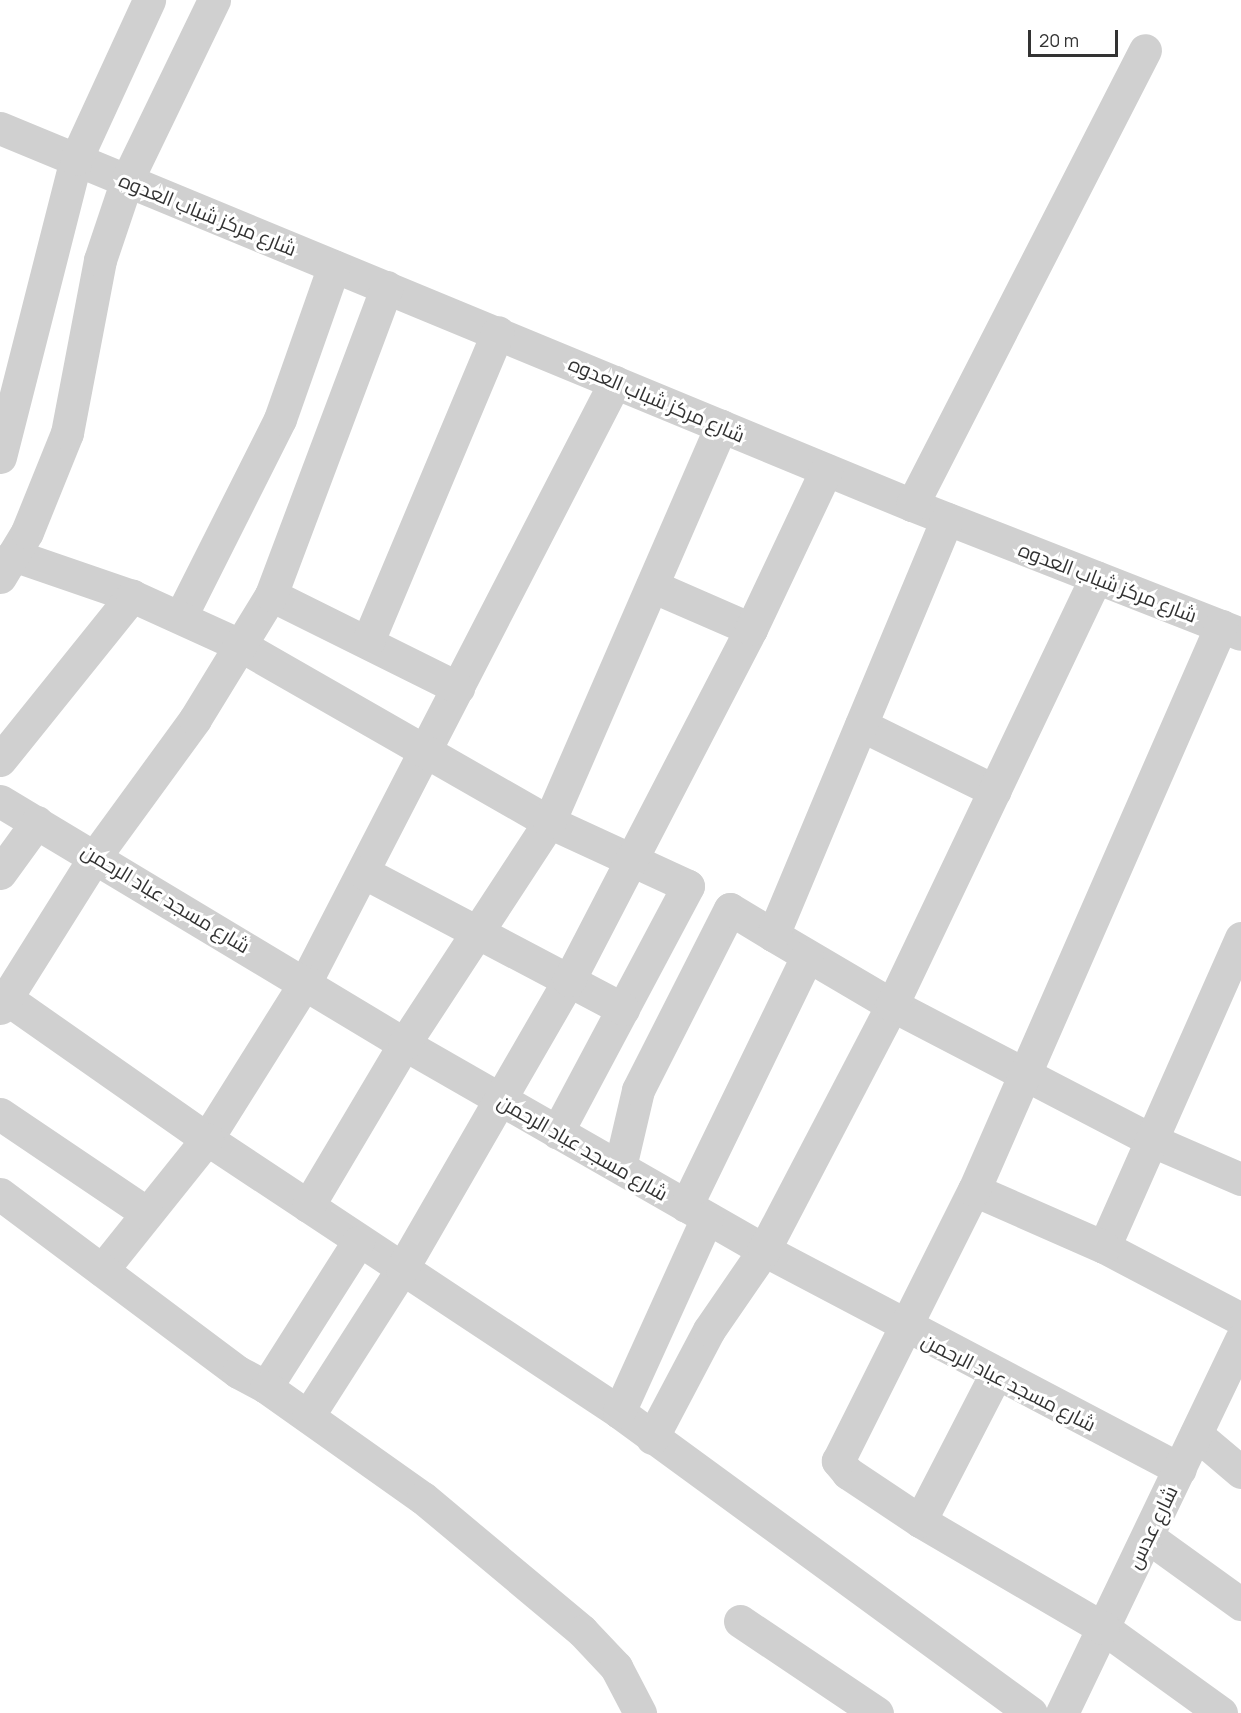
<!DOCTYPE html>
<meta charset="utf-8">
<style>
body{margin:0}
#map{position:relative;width:1241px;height:1713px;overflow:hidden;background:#fff;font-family:Manrope,Cairo,sans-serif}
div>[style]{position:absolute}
.minor>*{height:33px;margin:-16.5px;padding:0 16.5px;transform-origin:16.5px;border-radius:16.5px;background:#d0d0d0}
span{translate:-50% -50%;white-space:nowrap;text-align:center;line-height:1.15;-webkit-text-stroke:6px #fff;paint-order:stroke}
.street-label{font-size:20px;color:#333}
.scale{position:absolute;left:1028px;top:30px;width:90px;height:27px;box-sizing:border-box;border:3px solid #333;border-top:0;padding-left:8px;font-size:18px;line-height:21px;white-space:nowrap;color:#333;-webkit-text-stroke:4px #fff;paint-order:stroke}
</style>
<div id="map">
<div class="minor">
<i style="left:0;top:128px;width:987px;rotate:22.46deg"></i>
<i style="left:912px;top:505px;width:353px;rotate:21.4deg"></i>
<i style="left:615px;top:382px;width:674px;rotate:117.29deg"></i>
<i style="left:306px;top:981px;width:186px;rotate:122.1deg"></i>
<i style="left:207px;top:1139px;width:494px;rotate:33.5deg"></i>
<i style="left:619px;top:1412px;width:510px;rotate:36.15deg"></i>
<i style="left:0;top:457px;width:308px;rotate:-75.7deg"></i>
<i style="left:76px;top:159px;width:175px;rotate:-65.3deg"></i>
<i style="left:912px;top:505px;width:511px;rotate:-62.88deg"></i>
<i style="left:13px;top:555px;width:126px;rotate:19deg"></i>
<i style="left:0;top:577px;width:52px;rotate:-59deg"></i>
<i style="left:27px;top:532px;width:107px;rotate:-68deg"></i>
<i style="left:67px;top:433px;width:176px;rotate:-79.2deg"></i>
<i style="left:100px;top:260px;width:84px;rotate:-71.4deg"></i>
<i style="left:127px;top:180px;width:200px;rotate:-64.2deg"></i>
<i style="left:652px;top:586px;width:108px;rotate:23.5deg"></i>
<i style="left:271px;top:595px;width:209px;rotate:26.4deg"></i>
<i style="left:181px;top:616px;width:220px;rotate:-63.3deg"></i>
<i style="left:280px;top:419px;width:162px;rotate:-70.6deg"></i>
<i style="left:368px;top:641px;width:335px;rotate:-67.2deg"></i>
<i style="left:861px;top:725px;width:149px;rotate:26.2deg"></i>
<i style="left:0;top:760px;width:211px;rotate:-51.2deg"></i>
<i style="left:132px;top:596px;width:116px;rotate:24.4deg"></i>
<i style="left:238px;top:644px;width:358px;rotate:29.8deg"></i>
<i style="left:549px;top:822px;width:153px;rotate:24.7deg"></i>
<i style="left:688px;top:886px;width:279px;rotate:118deg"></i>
<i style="left:0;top:801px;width:471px;rotate:31deg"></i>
<i style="left:404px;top:1044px;width:415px;rotate:29.8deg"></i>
<i style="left:764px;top:1250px;width:470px;rotate:27.8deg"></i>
<i style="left:363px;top:872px;width:294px;rotate:27.8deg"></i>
<i style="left:0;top:873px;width:63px;rotate:-54deg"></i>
<i style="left:773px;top:935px;width:138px;rotate:30.5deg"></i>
<i style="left:892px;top:1005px;width:294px;rotate:27.5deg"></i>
<i style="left:1153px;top:1141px;width:96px;rotate:23.4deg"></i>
<i style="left:1241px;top:938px;width:338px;rotate:113.9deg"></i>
<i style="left:1104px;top:1247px;width:155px;rotate:27.7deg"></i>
<i style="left:0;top:994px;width:253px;rotate:35deg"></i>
<i style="left:207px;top:1139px;width:168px;rotate:128.7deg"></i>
<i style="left:0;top:1008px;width:181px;rotate:-57.9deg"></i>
<i style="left:96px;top:855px;width:168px;rotate:-53.9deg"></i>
<i style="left:195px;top:719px;width:145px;rotate:-58.5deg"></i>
<i style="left:271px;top:595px;width:329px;rotate:-69.4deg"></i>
<i style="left:0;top:1114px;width:177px;rotate:34deg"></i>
<i style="left:620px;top:1167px;width:79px;rotate:-76.8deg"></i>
<i style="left:638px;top:1090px;width:203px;rotate:-63.1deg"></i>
<i style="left:730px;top:909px;width:50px;rotate:31.2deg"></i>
<i style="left:773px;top:935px;width:451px;rotate:-67.3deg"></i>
<i style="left:974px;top:1190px;width:142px;rotate:23.7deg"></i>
<i style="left:0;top:1194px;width:297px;rotate:36.8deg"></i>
<i style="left:238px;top:1372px;width:32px;rotate:28deg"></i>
<i style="left:266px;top:1387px;width:172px;rotate:-57.6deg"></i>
<i style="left:308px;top:1206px;width:188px;rotate:-59.3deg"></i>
<i style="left:404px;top:1044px;width:265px;rotate:-56.8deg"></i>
<i style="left:549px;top:822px;width:432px;rotate:-66.5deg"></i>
<i style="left:686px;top:1206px;width:277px;rotate:-64.1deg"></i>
<i style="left:266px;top:1387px;width:192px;rotate:35.3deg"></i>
<i style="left:423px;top:1498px;width:207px;rotate:39.9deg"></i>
<i style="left:582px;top:1631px;width:50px;rotate:46.6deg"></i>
<i style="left:616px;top:1667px;width:52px;rotate:62.4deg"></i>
<i style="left:619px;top:1412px;width:213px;rotate:-65.6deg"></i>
<i style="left:308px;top:1416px;width:174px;rotate:-57.4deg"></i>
<i style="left:402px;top:1269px;width:334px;rotate:-60deg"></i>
<i style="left:569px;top:980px;width:395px;rotate:-62.6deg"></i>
<i style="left:751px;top:629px;width:176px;rotate:-64.7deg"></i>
<i style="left:1196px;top:1434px;width:59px;rotate:40.2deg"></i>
<i style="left:652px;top:1438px;width:122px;rotate:-62.2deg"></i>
<i style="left:709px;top:1330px;width:97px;rotate:-55.5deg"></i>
<i style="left:764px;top:1250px;width:276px;rotate:-62.4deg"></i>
<i style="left:892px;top:1005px;width:474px;rotate:-64.5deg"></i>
<i style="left:920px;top:1521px;width:165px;rotate:-62.7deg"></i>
<i style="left:1148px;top:1537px;width:115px;rotate:35.8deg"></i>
<i style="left:740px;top:1621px;width:165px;rotate:33.9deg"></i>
<i style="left:1062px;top:1713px;width:414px;rotate:-64.4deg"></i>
<i style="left:1221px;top:1713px;width:145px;rotate:-144.2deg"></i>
<i style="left:1103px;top:1628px;width:212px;rotate:-149.7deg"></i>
<i style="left:920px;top:1521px;width:87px;rotate:-146.3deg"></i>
<i style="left:848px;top:1473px;width:16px;rotate:-130deg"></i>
<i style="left:838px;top:1461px;width:303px;rotate:-63.4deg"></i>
<i style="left:974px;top:1190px;width:616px;rotate:-66.35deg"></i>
</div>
<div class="street-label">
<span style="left:208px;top:214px;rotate:22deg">شارع مركز شباب العدوه</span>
<span style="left:657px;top:399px;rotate:23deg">شارع مركز شباب العدوه</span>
<span style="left:1108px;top:582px;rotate:21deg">شارع مركز شباب العدوه</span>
<span style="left:166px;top:898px;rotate:31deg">شارع مسجد عباد الرحمن</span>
<span style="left:583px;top:1147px;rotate:30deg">شارع مسجد عباد الرحمن</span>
<span style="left:1009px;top:1382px;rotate:27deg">شارع مسجد عباد الرحمن</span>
<span style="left:1152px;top:1527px;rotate:-64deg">شارع عدس</span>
</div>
<div class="scale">20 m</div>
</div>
